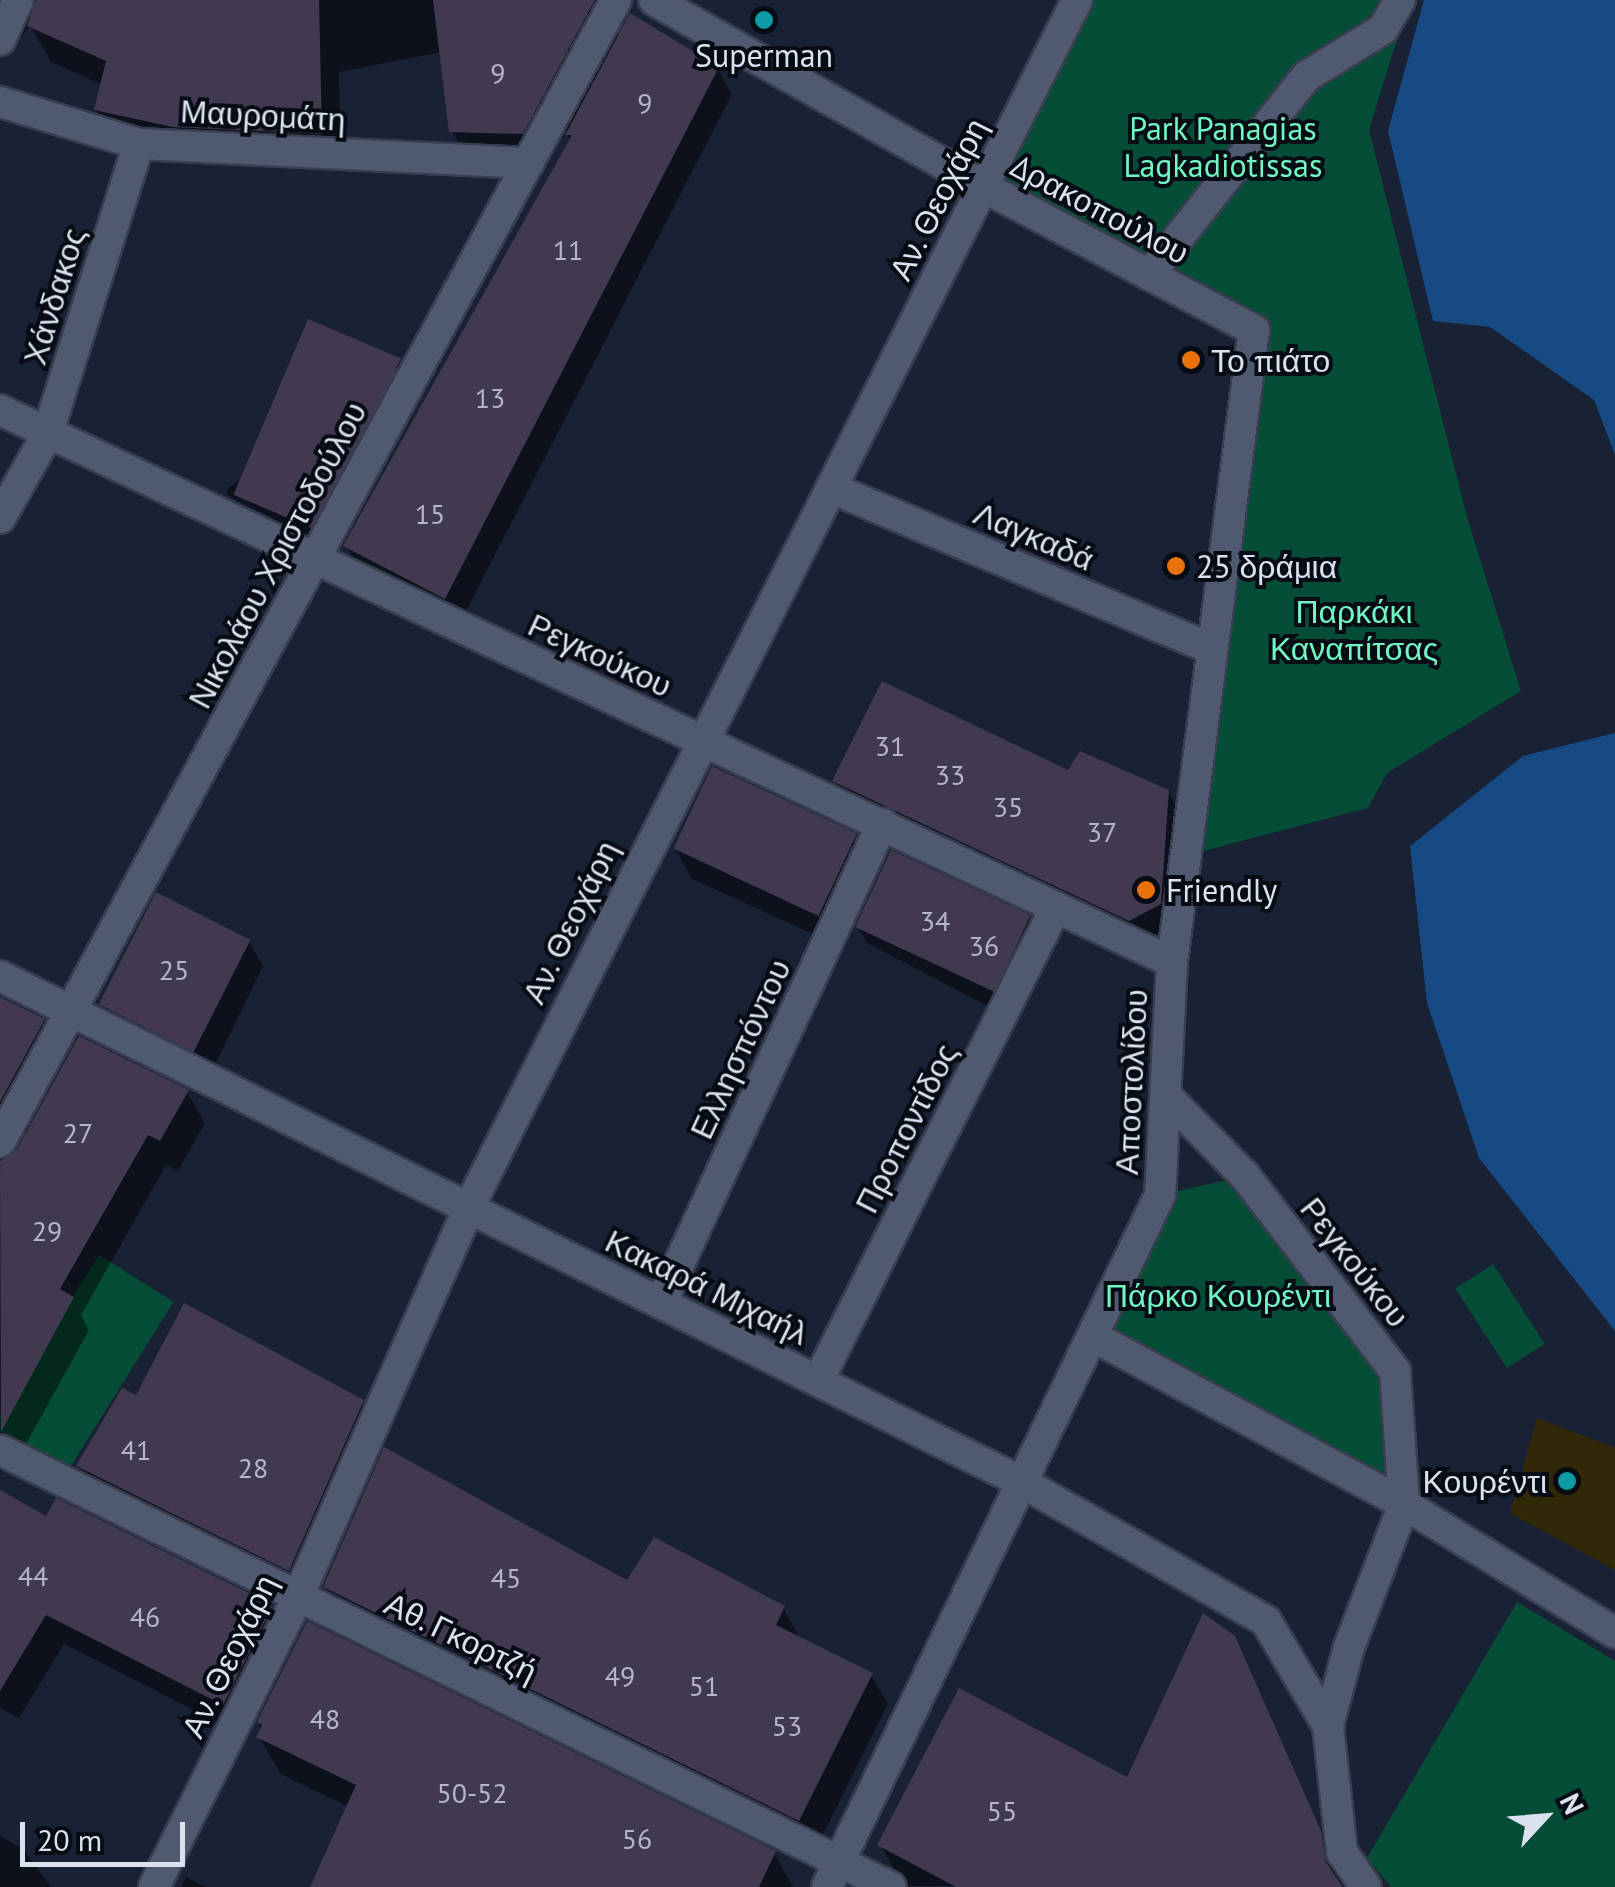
<!DOCTYPE html>
<meta charset="utf-8">
<style>
body{margin:0}
#map{position:relative;width:1615px;height:1887px;overflow:hidden;background:#192135;font-family:"PT Sans",sans-serif}
div>[style]{position:absolute}
.green>*{inset:0;background:#054d36;transform-origin:0 0}
.sand>*{inset:0;background:#302807}
.water>*{inset:0;background:#174a83}
.shadow>*{inset:0;background:#0007}
.building>*{inset:0;background:#41394f;transform-origin:0 0}
.roads{filter:drop-shadow(2px 0 #383e4f) drop-shadow(-2px 0 #383e4f) drop-shadow(0 2px #383e4f) drop-shadow(0 -2px #383e4f)}
.minor>*{height:30px;margin:-15px;padding:0 15px;transform-origin:15px;border-radius:15px;background:#4f5970}
.dots>*{width:28px;height:28px;translate:-50% -50%;box-sizing:border-box;border:5px solid #070b13;border-radius:50%}
span{translate:-50% -50%;white-space:nowrap;text-align:center;line-height:1.15;-webkit-text-stroke:8px #070b13;paint-order:stroke}
.number-label{font-size:28px;color:#b4b7c7}
.number-label span{-webkit-text-stroke-width:0}
.poi-label{font-size:32px;color:#dbe1ef}
.left{translate:0 -50%;text-align:left}
.right{translate:-100% -50%;text-align:right}
.street-label{font-size:32px;color:#dbe1ef}
.park-label{font-size:32px;color:#71f6c1}
.north{position:absolute;left:1495px;top:1767px;width:100px;height:100px;-webkit-text-stroke:8px #070b13;paint-order:stroke;rotate:64deg;font-size:28px;font-weight:700;line-height:40px;text-align:center;color:#dbe1ef}
.north::after{content:'';display:block;margin:auto;width:35px;height:45px;background:#dbe1ef;clip-path:polygon(50% 0,100% 100%,50% 72%,0 100%)}
.scale{position:absolute;left:20px;top:1822px;width:165px;height:45px;box-sizing:border-box;border:5px solid #dbe1ef;border-top:0;padding-left:12px;font-size:30px;line-height:35px;white-space:nowrap;color:#dbe1ef;-webkit-text-stroke:8px #070b13;paint-order:stroke}
</style>
<div id="map">
<div class="green">
<i style="clip-path:polygon(1077px 0,1409px 0,1369px 130px,1467px 517px,1521px 691px,1387px 773px,1368px 808px,1184px 856px,1254px 330px,984px 187px)"></i>
<i style="clip-path:polygon(1245px 1176px,1395px 1371px,1404px 1504px,1096px 1338px,1160px 1195px)"></i>
<i style="left:99px;top:1255px;width:88px;height:202px;rotate:32deg"></i>
<i style="left:1493px;top:1264px;width:95px;height:45px;rotate:57deg"></i>
<i style="clip-path:polygon(1517px 1602px,1615px 1661px,1615px 1887px,1391px 1887px,1367px 1858px)"></i>
</div>
<div class="sand">
<i style="clip-path:polygon(1537px 1418px,1615px 1448px,1615px 1570px,1510px 1513px)"></i>
</div>
<div class="water">
<i style="clip-path:polygon(1424px 0,1615px 0,1615px 455px,1594px 400px,1490px 327px,1433px 321px,1388px 131px)"></i>
<i style="clip-path:polygon(1615px 733px,1615px 1331px,1479px 1158px,1427px 1003px,1410px 846px,1523px 756px)"></i>
</div>
<div class="shadow">
<i style="clip-path:polygon(0 0,598px 0,620px 38px,717px 68px,732px 94px,460px 623px,360px 572px,346px 546px,571px 141px,565px 129px,543px 169px,473px 168px,452px 131px,442px 52px,339px 72px,341px 170px,195px 163px,117px 146px,96px 110px,103px 85px,51px 62px,30px 25px,14px 46px,3px 41px,0 47px)"></i>
<i style="clip-path:polygon(400px 360px,404px 368px,311px 538px,230px 497px,226px 490px)"></i>
<i style="clip-path:polygon(1069px 773px,1168px 792px,1181px 815px,1172px 926px,1143px 943px,848px 804px,835px 781px)"></i>
<i style="clip-path:polygon(855px 836px,873px 868px,838px 945px,692px 879px,674px 847px)"></i>
<i style="clip-path:polygon(1029px 918px,1038px 934px,999px 1012px,867px 943px,858px 927px)"></i>
<i style="clip-path:polygon(249px 942px,263px 966px,210px 1075px,113px 1027px,99px 1003px)"></i>
<i style="clip-path:polygon(0 1000px,43px 1021px,61px 1052px,4px 1158px,187px 1092px,205px 1123px,178px 1171px,166px 1165px,81px 1315px,89px 1330px,16px 1462px,0 1473px)"></i>
<i style="clip-path:polygon(362px 1402px,383px 1438px,310px 1605px,99px 1502px,78px 1466px)"></i>
<i style="clip-path:polygon(0 1493px,47px 1519px,271px 1607px,289px 1638px,241px 1734px,64px 1644px,19px 1718px,0 1708px)"></i>
<i style="clip-path:polygon(628px 1583px,783px 1608px,800px 1638px,871px 1675px,888px 1704px,816px 1849px,343px 1617px,326px 1587px)"></i>
<i style="clip-path:polygon(1233px 1638px,1345px 1887px,903px 1886px,880px 1844px,1128px 1780px)"></i>
<i style="clip-path:polygon(260px 1722px,774px 1853px,793px 1887px,320px 1887px,349px 1807px,281px 1774px,259px 1737px)"></i>
<i style="clip-path:polygon(0 1836px,23px 1849px,51px 1887px,0 1887px)"></i>
<i style="clip-path:polygon(186px 1877px,206px 1887px,181px 1887px)"></i>
</div>
<div class="building">
<i style="clip-path:polygon(36px 0,319px 0,322px 134px,173px 127px,94px 110px,106px 61px,27px 26px)"></i>
<i style="clip-path:polygon(433px 0,595px 0,523px 134px,449px 132px)"></i>
<i style="clip-path:polygon(630px 13px,719px 67px,445px 599px,343px 546px,572px 135px,565px 135px)"></i>
<i style="left:308px;top:319px;width:101px;height:191px;rotate:23deg"></i>
<i style="clip-path:polygon(882px 681px,1068px 770px,1080px 751px,1169px 790px,1161px 904px,1129px 921px,832px 781px)"></i>
<i style="left:712px;top:766px;width:160px;height:91px;rotate:25deg"></i>
<i style="left:891px;top:850px;width:154px;height:85px;rotate:25deg"></i>
<i style="left:156px;top:892px;width:106px;height:126px;rotate:27deg"></i>
<i style="clip-path:polygon(0 997px,45px 1019px,0 1102px)"></i>
<i style="clip-path:polygon(79px 1036px,189px 1090px,160px 1141px,148px 1135px,60px 1289px,74px 1297px,1px 1432px,0 1161px,16px 1151px)"></i>
<i style="clip-path:polygon(184px 1303px,364px 1400px,289px 1571px,76px 1466px,122px 1388px,136px 1395px)"></i>
<i style="clip-path:polygon(384px 1447px,627px 1580px,654px 1537px,785px 1606px,776px 1625px,873px 1673px,799px 1821px,323px 1587px)"></i>
<i style="clip-path:polygon(0 1490px,46px 1516px,56px 1498px,273px 1605px,223px 1705px,46px 1615px,0 1691px)"></i>
<i style="clip-path:polygon(1203px 1613px,1235px 1636px,1321px 1831px,1326px 1862px,1343px 1887px,956px 1887px,877px 1845px,959px 1688px,1127px 1777px)"></i>
<i style="clip-path:polygon(307px 1621px,776px 1851px,759px 1887px,310px 1887px,356px 1785px,256px 1737px,262px 1725px,257px 1722px)"></i>
</div>
<div class="roads">
<div class="minor">
<i style="left:654px;top:0;width:379px;rotate:29.5deg"></i>
<i style="left:984px;top:187px;width:306px;rotate:27.9deg"></i>
<i style="left:1254px;top:330px;width:637px;rotate:97.39deg"></i>
<i style="left:1172px;top:962px;width:233px;rotate:92.9deg"></i>
<i style="left:1160px;top:1195px;width:768px;rotate:115.7deg"></i>
<i style="left:0;top:40px;width:44px;rotate:-65.8deg"></i>
<i style="left:0;top:102px;width:145px;rotate:16.8deg"></i>
<i style="left:139px;top:144px;width:390px;rotate:2.8deg"></i>
<i style="left:1149px;top:275px;width:254px;rotate:-51.6deg"></i>
<i style="left:1307px;top:76px;width:89px;rotate:-31.7deg"></i>
<i style="left:1383px;top:29px;width:34px;rotate:-60deg"></i>
<i style="left:0;top:410px;width:1295px;rotate:25.22deg"></i>
<i style="left:831px;top:488px;width:410px;rotate:22.9deg"></i>
<i style="left:0;top:518px;width:95px;rotate:-60.5deg"></i>
<i style="left:47px;top:435px;width:305px;rotate:-72.5deg"></i>
<i style="left:0;top:976px;width:1136px;rotate:26.34deg"></i>
<i style="left:1018px;top:1480px;width:285px;rotate:29.6deg"></i>
<i style="left:1266px;top:1621px;width:122px;rotate:59.4deg"></i>
<i style="left:1169px;top:1099px;width:108px;rotate:45.4deg"></i>
<i style="left:1245px;top:1176px;width:246px;rotate:52.4deg"></i>
<i style="left:1395px;top:1371px;width:133px;rotate:86.1deg"></i>
<i style="left:1404px;top:1504px;width:153px;rotate:111deg"></i>
<i style="left:1349px;top:1647px;width:82px;rotate:104.9deg"></i>
<i style="left:1328px;top:1726px;width:127px;rotate:83.7deg"></i>
<i style="left:1342px;top:1852px;width:42px;rotate:55.6deg"></i>
<i style="left:0;top:1142px;width:1298px;rotate:-61.66deg"></i>
<i style="left:661px;top:1303px;width:528px;rotate:-65.23deg"></i>
<i style="left:1096px;top:1338px;width:350px;rotate:28.3deg"></i>
<i style="left:1404px;top:1504px;width:247px;rotate:31.4deg"></i>
<i style="left:818px;top:1381px;width:530px;rotate:-63.34deg"></i>
<i style="left:0;top:1450px;width:992px;rotate:26.13deg"></i>
<i style="left:154px;top:1887px;width:324px;rotate:-63.6deg"></i>
<i style="left:298px;top:1597px;width:426px;rotate:-66.3deg"></i>
<i style="left:469px;top:1207px;width:1351px;rotate:-63.26deg"></i>
</div>
</div>
<div class="dots">
<i style="left:764px;top:20px;background:#0f9aa8"></i>
<i style="left:1191px;top:360px;background:#e8710a"></i>
<i style="left:1176px;top:566px;background:#e8710a"></i>
<i style="left:1146px;top:890px;background:#e8710a"></i>
<i style="left:1567px;top:1481px;background:#0f9aa8"></i>
</div>
<div class="number-label">
<span style="left:498px;top:73px">9</span>
<span style="left:645px;top:103px">9</span>
<span style="left:568px;top:250px">11</span>
<span style="left:490px;top:398px">13</span>
<span style="left:430px;top:514px">15</span>
<span style="left:890px;top:746px">31</span>
<span style="left:950px;top:775px">33</span>
<span style="left:1008px;top:807px">35</span>
<span style="left:1102px;top:832px">37</span>
<span style="left:935px;top:921px">34</span>
<span style="left:984px;top:946px">36</span>
<span style="left:174px;top:970px">25</span>
<span style="left:78px;top:1133px">27</span>
<span style="left:47px;top:1231px">29</span>
<span style="left:136px;top:1450px">41</span>
<span style="left:253px;top:1468px">28</span>
<span style="left:33px;top:1576px">44</span>
<span style="left:506px;top:1578px">45</span>
<span style="left:145px;top:1617px">46</span>
<span style="left:620px;top:1676px">49</span>
<span style="left:704px;top:1686px">51</span>
<span style="left:325px;top:1719px">48</span>
<span style="left:787px;top:1726px">53</span>
<span style="left:472px;top:1793px">50-52</span>
<span style="left:1002px;top:1811px">55</span>
<span style="left:637px;top:1839px">56</span>
</div>
<div class="poi-label">
<span style="left:764px;top:55px">Superman</span>
<span class="left" style="left:1211px;top:360px">Το πιάτο</span>
<span class="left" style="left:1196px;top:566px">25 δράμια</span>
<span class="left" style="left:1166px;top:890px">Friendly</span>
<span class="right" style="left:1547px;top:1481px">Κουρέντι</span>
</div>
<div class="street-label">
<span style="left:263px;top:115px;rotate:3deg">Μαυρομάτη</span>
<span style="left:938px;top:199px;rotate:-63deg">Αν. Θεοχάρη</span>
<span style="left:1100px;top:209px;rotate:28deg">Δρακοπούλου</span>
<span style="left:54px;top:296px;rotate:-73deg">Χάνδακος</span>
<span style="left:1034px;top:536px;rotate:23deg">Λαγκαδά</span>
<span style="left:277px;top:555px;rotate:-62deg">Νικολάου Χριστοδούλου</span>
<span style="left:600px;top:655px;rotate:25deg">Ρεγκούκου</span>
<span style="left:570px;top:922px;rotate:-64deg">Αν. Θεοχάρη</span>
<span style="left:740px;top:1049px;rotate:-65deg">Ελλησπόντου</span>
<span style="left:1131px;top:1082px;rotate:-87deg">Αποστολίδου</span>
<span style="left:906px;top:1128px;rotate:-63deg">Προποντίδος</span>
<span style="left:1355px;top:1262px;rotate:52deg">Ρεγκούκου</span>
<span style="left:707px;top:1287px;rotate:26deg">Κακαρά Μιχαήλ</span>
<span style="left:461px;top:1637px;rotate:26deg">Αθ. Γκορτζή</span>
<span style="left:229px;top:1656px;rotate:-64deg">Αν. Θεοχάρη</span>
</div>
<div class="park-label">
<span style="left:1223px;top:147px">Park Panagias<br>Lagkadiotissas</span>
<span style="left:1354px;top:630px">Παρκάκι<br>Καναπίτσας</span>
<span style="left:1218px;top:1295px">Πάρκο Κουρέντι</span>
</div>
<div class="north">N</div>
<div class="scale">20 m</div>
</div>
